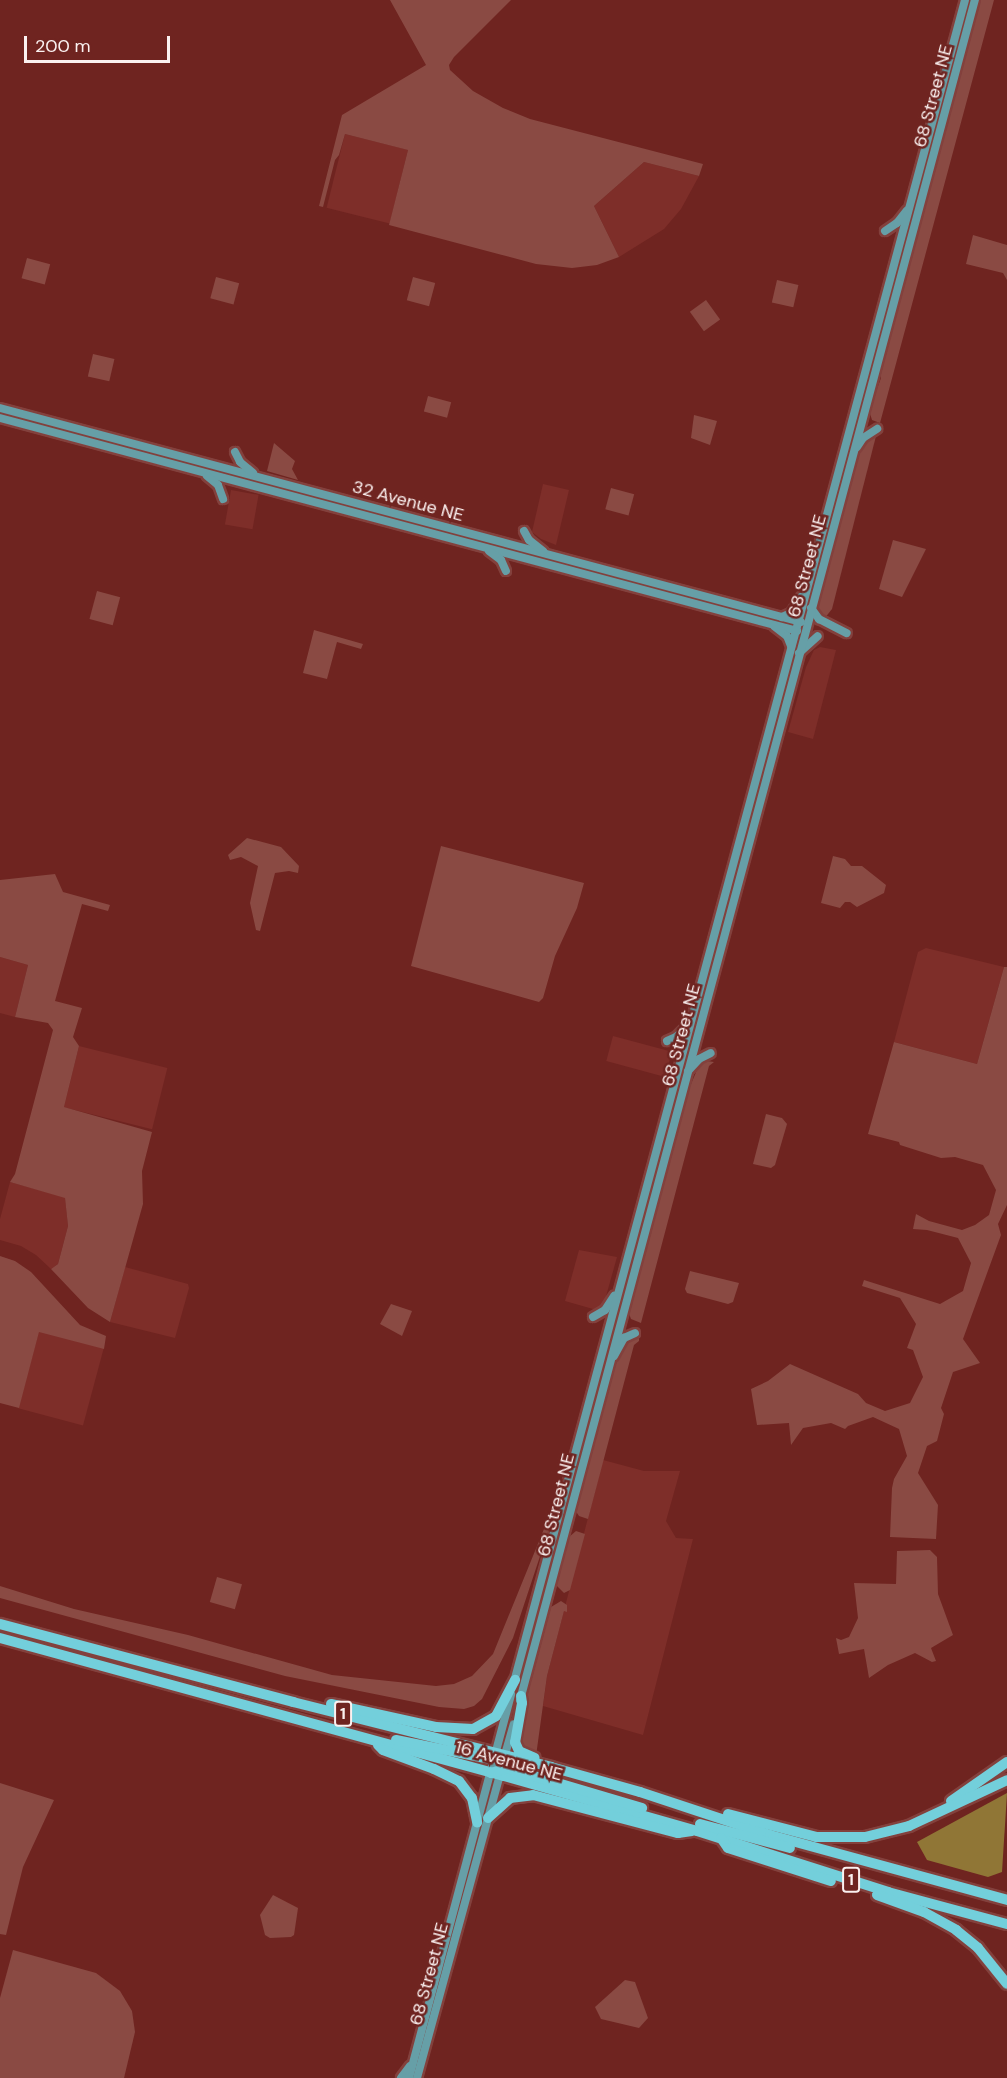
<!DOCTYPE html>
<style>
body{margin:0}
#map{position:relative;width:1007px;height:2078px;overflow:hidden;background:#6f2420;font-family:"DM Sans",sans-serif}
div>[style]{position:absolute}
.built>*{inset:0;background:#7e2e29;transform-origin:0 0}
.green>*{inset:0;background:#8a4a43;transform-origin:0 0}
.water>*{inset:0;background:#907636}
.roads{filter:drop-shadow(2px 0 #83413d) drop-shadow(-2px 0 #83413d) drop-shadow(0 2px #83413d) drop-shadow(0 -2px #83413d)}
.secondary>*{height:8px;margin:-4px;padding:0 4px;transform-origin:4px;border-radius:4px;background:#669fa7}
.highway>*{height:10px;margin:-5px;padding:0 5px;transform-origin:5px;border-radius:5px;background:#73cfdb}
span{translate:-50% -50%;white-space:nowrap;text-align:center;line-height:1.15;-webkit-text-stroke:5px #6f2420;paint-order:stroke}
.shield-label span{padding:2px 4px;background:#6f2420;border:2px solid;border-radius:4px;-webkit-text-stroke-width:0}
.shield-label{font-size:16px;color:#fbf1f0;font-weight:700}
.street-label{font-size:18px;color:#fbf1f0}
.scale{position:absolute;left:24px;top:36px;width:146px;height:27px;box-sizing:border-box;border:3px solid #fbf1f0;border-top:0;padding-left:8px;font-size:18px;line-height:21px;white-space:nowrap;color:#fbf1f0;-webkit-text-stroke:4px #6f2420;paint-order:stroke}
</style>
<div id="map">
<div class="built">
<i style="left:345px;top:134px;width:65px;height:76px;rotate:14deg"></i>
<i style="clip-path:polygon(644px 162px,699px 176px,681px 209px,664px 229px,619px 257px,594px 206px)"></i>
<i style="clip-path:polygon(543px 484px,569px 490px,556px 545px,541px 539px,532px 532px)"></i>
<i style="left:231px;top:490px;width:28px;height:35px;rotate:10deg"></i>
<i style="clip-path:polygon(820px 647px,836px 650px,813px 739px,788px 732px,806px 667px,814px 650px)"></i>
<i style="clip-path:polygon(926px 948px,1004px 967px,977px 1064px,894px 1042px,918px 952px)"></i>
<i style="clip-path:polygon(0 957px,28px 965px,15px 1017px,0 1013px)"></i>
<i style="left:613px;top:1036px;width:61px;height:26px;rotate:15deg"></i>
<i style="left:79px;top:1046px;width:91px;height:63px;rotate:14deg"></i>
<i style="clip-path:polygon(10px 1182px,65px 1197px,68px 1226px,58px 1264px,51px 1269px,36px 1255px,21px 1246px,0 1240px,0 1219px)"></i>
<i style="clip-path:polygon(579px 1250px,617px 1257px,603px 1307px,600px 1311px,565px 1301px)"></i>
<i style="clip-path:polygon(125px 1267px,188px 1284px,189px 1288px,175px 1338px,110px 1322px)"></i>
<i style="left:39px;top:1331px;width:67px;height:80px;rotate:15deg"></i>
<i style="clip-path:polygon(603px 1460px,644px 1471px,680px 1471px,666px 1521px,676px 1538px,693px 1539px,643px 1735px,543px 1706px,547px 1676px)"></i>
</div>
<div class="green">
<i style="clip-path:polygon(390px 0,511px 0,454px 57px,449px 65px,450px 70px,473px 91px,503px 108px,530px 119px,703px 164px,699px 176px,644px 162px,594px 206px,619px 257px,597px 265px,572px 268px,536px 264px,389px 225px,408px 150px,345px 134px,339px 155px,335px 160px,323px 207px,319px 206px,342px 115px,426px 65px)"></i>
<i style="clip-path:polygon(978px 0,994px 0,880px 423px,872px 420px,869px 410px,881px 378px,880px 368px)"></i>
<i style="clip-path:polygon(973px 235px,1007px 245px,1007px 280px,1003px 273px,966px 264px)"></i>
<i style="left:27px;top:258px;width:24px;height:21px;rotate:15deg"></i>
<i style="left:216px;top:277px;width:24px;height:22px;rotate:15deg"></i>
<i style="left:413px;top:277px;width:23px;height:24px;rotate:15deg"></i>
<i style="left:777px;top:280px;width:22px;height:23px;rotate:13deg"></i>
<i style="left:706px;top:300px;width:24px;height:20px;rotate:54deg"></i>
<i style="left:93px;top:354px;width:22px;height:23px;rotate:13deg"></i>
<i style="left:428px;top:396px;width:24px;height:16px;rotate:15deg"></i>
<i style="clip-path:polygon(694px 415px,717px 421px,710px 445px,691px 438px)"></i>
<i style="clip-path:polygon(876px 436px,832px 609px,824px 619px,816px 614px,815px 604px,851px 475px,863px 444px)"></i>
<i style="clip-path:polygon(274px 443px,295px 461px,292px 469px,298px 480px,267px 471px)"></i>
<i style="left:611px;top:488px;width:24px;height:22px;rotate:15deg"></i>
<i style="clip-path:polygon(893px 540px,926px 549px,902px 597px,879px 589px)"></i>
<i style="left:97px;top:591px;width:24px;height:29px;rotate:15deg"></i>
<i style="clip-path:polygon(314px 630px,363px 644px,361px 649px,337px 642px,327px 679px,303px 673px)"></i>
<i style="clip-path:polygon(247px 838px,281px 847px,299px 866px,298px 873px,289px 871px,275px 873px,260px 931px,256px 930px,250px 903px,258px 866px,241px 857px,230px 860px,228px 855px)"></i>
<i style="clip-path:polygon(441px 846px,584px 883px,577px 908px,555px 956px,543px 998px,539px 1002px,411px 966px)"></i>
<i style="clip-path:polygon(833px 856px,845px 859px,851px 866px,862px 866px,886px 885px,884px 893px,857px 907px,850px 902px,845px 902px,840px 908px,821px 903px)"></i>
<i style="clip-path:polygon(55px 874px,63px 892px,110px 905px,108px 911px,82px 904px,55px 1001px,82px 1008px,73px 1037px,79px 1046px,64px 1107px,152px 1132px,142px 1171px,143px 1204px,110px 1322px,88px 1308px,51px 1269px,58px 1264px,68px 1226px,65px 1198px,10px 1182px,15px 1174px,53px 1030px,48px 1023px,15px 1017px,28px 965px,0 957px,0 880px)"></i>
<i style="clip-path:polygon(1004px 967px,1007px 967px,1007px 1205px,998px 1224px,1001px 1235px,963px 1339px,980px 1363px,953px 1372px,941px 1408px,944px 1414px,937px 1441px,927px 1446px,918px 1473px,938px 1505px,936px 1539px,890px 1537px,892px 1488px,894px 1479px,907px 1456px,899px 1429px,873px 1417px,848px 1426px,845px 1429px,831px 1423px,803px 1428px,791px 1445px,789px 1423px,757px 1425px,751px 1389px,768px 1381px,790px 1364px,858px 1394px,866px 1403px,885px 1411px,910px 1403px,923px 1377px,913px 1350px,907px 1348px,916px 1324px,900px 1298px,862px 1286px,864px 1280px,940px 1304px,963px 1291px,971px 1263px,958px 1238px,927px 1230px,913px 1229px,916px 1214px,929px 1221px,962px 1230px,975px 1225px,989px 1215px,996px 1190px,983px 1165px,955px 1157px,941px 1158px,900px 1145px,899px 1142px,868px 1134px,894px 1042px,977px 1064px)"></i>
<i style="clip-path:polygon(707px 1061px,714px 1062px,709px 1066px,641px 1323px,631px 1319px,628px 1311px,685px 1098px,700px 1063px)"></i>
<i style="clip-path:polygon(766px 1114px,782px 1118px,787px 1124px,775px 1165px,771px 1168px,753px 1164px)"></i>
<i style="clip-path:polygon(0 1256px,15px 1261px,31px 1272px,80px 1325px,106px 1336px,104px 1349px,39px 1332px,19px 1408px,0 1403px)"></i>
<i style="clip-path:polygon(690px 1271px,739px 1283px,733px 1302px,728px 1304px,687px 1293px,685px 1289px)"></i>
<i style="clip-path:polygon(391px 1304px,412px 1311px,402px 1336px,380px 1324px)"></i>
<i style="clip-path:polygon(632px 1337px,639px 1337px,639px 1341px,634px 1345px,588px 1519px,579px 1516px,575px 1510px,609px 1380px,623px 1345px)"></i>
<i style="clip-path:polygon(546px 1524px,550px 1526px,513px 1638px,482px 1699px,474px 1706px,464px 1709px,439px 1707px,285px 1676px,0 1598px,0 1586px,74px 1609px,188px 1635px,332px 1675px,436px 1686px,454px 1684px,472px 1676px,493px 1654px)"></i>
<i style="clip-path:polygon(576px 1531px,585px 1534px,570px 1590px,564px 1593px,556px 1585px,569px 1537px)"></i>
<i style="clip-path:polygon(930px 1550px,937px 1557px,938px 1594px,953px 1635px,931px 1648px,936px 1661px,932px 1662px,915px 1653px,888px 1665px,869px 1678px,864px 1649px,839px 1654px,836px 1638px,841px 1640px,849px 1637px,858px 1618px,854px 1583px,896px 1584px,897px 1551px)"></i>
<i style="left:217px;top:1577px;width:26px;height:26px;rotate:16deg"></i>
<i style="clip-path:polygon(561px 1601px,567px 1605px,567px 1612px,564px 1611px,547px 1676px,536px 1756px,520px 1747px,518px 1730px,551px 1607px)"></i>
<i style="clip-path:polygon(0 1783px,54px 1800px,23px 1867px,6px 1935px,0 1934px)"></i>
<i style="clip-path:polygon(273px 1895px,298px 1908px,294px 1935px,291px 1937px,270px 1938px,265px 1935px,260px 1915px)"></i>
<i style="clip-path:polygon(13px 1950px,96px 1973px,120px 1991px,132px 2011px,135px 2032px,124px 2078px,0 2078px,0 1998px)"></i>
<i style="clip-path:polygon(625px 1980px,635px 1982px,648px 2018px,639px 2028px,601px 2019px,595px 2007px)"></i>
</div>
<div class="water">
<i style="clip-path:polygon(1007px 1793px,1002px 1872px,988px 1877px,927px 1860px,917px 1842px)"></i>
</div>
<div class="roads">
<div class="secondary">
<i style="left:885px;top:231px;width:14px;rotate:-34deg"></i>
<i style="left:897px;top:223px;width:16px;rotate:-52deg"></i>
<i style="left:0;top:408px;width:829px;rotate:14.96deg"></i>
<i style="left:0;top:418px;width:825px;rotate:14.96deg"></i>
<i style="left:857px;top:447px;width:11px;rotate:-56deg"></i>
<i style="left:863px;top:438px;width:17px;rotate:-33deg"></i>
<i style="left:235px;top:452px;width:11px;rotate:63deg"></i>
<i style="left:240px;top:462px;width:17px;rotate:40deg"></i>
<i style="left:207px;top:476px;width:14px;rotate:39deg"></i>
<i style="left:218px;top:485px;width:15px;rotate:70deg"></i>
<i style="left:524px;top:531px;width:10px;rotate:61deg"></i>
<i style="left:529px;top:540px;width:18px;rotate:38deg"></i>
<i style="left:489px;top:551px;width:15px;rotate:37deg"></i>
<i style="left:501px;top:560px;width:12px;rotate:66deg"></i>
<i style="left:811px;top:608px;width:14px;rotate:54deg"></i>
<i style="left:819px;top:619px;width:31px;rotate:27deg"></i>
<i style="left:782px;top:617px;width:10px;rotate:-24deg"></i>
<i style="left:791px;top:613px;width:19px;rotate:-58deg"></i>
<i style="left:774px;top:626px;width:16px;rotate:38deg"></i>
<i style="left:787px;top:636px;width:11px;rotate:68deg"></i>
<i style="left:799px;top:653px;width:25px;rotate:-42deg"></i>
<i style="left:667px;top:1041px;width:10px;rotate:-24deg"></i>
<i style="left:676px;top:1037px;width:18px;rotate:-45deg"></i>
<i style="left:688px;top:1071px;width:16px;rotate:-47deg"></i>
<i style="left:699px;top:1059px;width:13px;rotate:-27deg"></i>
<i style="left:593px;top:1317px;width:14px;rotate:-30deg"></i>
<i style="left:605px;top:1310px;width:17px;rotate:-57deg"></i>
<i style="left:614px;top:1356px;width:21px;rotate:-61deg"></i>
<i style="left:624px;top:1338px;width:12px;rotate:-24deg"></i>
<i style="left:514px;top:1682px;width:1741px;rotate:-74.99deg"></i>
<i style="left:520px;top:1700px;width:1760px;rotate:-75.02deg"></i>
<i style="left:504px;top:1758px;width:35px;rotate:-74deg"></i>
<i style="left:401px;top:2078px;width:15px;rotate:-53deg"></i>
<i style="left:409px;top:2078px;width:397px;rotate:-75.1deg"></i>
<i style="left:417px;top:2078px;width:319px;rotate:-74.7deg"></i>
</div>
<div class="highway">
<i style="left:0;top:1624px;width:303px;rotate:14.9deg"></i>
<i style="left:293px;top:1702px;width:266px;rotate:14.1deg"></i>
<i style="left:551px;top:1767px;width:92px;rotate:15.7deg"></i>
<i style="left:640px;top:1792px;width:137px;rotate:18.3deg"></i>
<i style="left:770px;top:1835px;width:246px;rotate:15.3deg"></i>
<i style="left:0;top:1638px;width:523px;rotate:15.31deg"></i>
<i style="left:504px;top:1776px;width:201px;rotate:15.9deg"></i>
<i style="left:697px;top:1831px;width:201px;rotate:17.7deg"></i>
<i style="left:888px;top:1892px;width:123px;rotate:15.1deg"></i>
<i style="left:521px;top:1696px;width:7px;rotate:82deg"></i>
<i style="left:522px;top:1703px;width:40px;rotate:100deg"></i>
<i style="left:515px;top:1742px;width:10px;rotate:66deg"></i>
<i style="left:519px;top:1751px;width:17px;rotate:24deg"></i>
<i style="left:331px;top:1704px;width:107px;rotate:12.4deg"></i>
<i style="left:436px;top:1727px;width:37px;rotate:3deg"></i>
<i style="left:473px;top:1729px;width:26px;rotate:-29deg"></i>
<i style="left:496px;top:1716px;width:41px;rotate:-62.2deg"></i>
<i style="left:396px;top:1740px;width:95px;rotate:11.5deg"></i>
<i style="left:489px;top:1759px;width:12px;rotate:-5deg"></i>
<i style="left:378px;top:1745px;width:7px;rotate:45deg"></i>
<i style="left:383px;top:1750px;width:54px;rotate:20.4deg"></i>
<i style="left:434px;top:1769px;width:28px;rotate:26deg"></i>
<i style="left:459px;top:1781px;width:21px;rotate:53deg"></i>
<i style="left:472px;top:1798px;width:25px;rotate:78deg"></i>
<i style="left:491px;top:1773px;width:17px;rotate:-17deg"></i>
<i style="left:507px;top:1768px;width:141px;rotate:16.5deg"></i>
<i style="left:951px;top:1801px;width:68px;rotate:-34.9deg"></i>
<i style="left:728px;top:1814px;width:91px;rotate:14.6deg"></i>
<i style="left:816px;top:1837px;width:49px"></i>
<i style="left:865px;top:1837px;width:45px;rotate:-14deg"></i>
<i style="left:909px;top:1826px;width:108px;rotate:-25.1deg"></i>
<i style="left:488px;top:1818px;width:30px;rotate:-42deg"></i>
<i style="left:510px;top:1798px;width:23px;rotate:-7deg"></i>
<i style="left:533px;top:1795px;width:150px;rotate:14.7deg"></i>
<i style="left:678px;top:1833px;width:14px;rotate:-8deg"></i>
<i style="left:700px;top:1824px;width:93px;rotate:14.9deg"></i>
<i style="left:721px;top:1838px;width:12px;rotate:55deg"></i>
<i style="left:728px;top:1848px;width:108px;rotate:17.8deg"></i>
<i style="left:877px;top:1895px;width:50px;rotate:19.9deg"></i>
<i style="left:924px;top:1912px;width:37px;rotate:29deg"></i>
<i style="left:956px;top:1930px;width:28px;rotate:39deg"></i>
<i style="left:978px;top:1948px;width:46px;rotate:51.1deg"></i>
</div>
</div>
<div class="shield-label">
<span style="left:343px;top:1714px">1</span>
<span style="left:851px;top:1880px">1</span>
</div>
<div class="street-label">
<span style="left:933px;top:96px;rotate:-75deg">68 Street NE</span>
<span style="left:408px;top:501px;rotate:15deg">32 Avenue NE</span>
<span style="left:807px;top:566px;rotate:-75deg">68 Street NE</span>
<span style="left:681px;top:1035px;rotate:-75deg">68 Street NE</span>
<span style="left:556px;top:1505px;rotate:-76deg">68 Street NE</span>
<span style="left:509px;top:1761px;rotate:15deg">16 Avenue NE</span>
<span style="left:429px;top:1974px;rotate:-75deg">68 Street NE</span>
</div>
<div class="scale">200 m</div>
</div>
